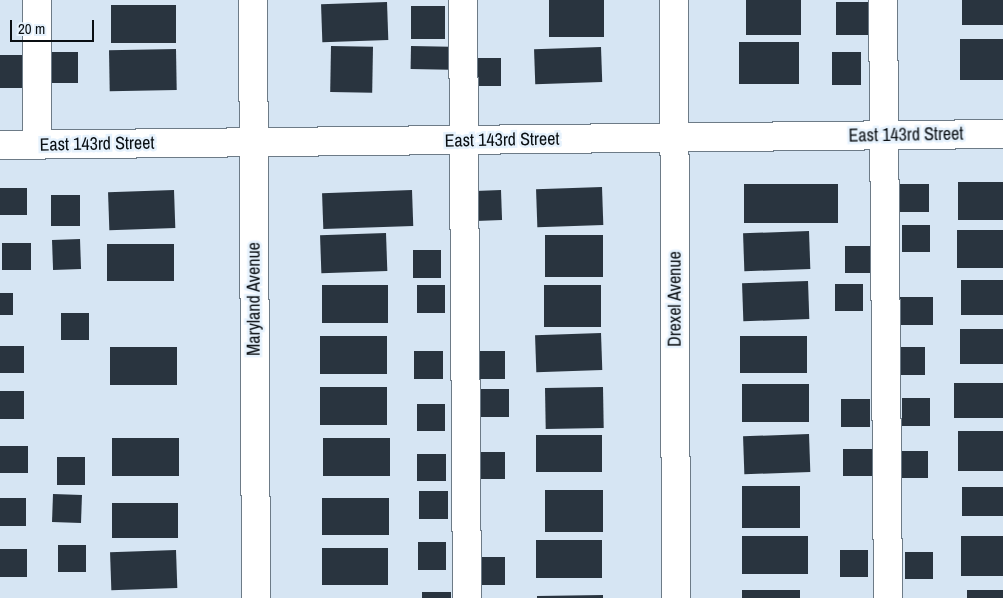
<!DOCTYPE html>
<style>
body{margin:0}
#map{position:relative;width:1003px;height:598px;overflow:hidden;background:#d6e5f3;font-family:"Archivo Narrow",sans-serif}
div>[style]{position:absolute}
.building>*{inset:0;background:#29343f;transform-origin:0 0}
.roads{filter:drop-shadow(1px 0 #6d7b87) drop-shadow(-1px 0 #6d7b87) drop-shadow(0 1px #6d7b87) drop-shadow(0 -1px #6d7b87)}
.minor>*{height:28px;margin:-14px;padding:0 14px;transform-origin:14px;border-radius:14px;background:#fff}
span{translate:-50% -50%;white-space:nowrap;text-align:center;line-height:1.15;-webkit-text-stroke:5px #e6f2fd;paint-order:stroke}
.street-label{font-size:18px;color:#0a0f13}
.scale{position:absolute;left:10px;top:20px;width:84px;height:22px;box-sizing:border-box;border:2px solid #0a0f13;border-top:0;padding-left:6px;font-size:15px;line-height:18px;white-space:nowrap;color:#0a0f13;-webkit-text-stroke:4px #e6f2fd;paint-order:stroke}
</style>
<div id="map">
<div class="building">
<i style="left:549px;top:0;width:55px;height:37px"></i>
<i style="left:746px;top:0;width:55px;height:35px"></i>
<i style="left:962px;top:0;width:41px;height:25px"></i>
<i style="left:387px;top:2px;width:38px;height:66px;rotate:88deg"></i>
<i style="left:836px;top:2px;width:32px;height:33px"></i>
<i style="left:176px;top:5px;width:38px;height:65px;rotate:90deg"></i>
<i style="left:411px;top:6px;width:34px;height:33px"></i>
<i style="left:1003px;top:39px;width:41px;height:43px;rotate:90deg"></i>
<i style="left:739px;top:42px;width:60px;height:42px"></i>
<i style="left:331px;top:46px;width:42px;height:46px;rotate:1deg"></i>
<i style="left:411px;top:46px;width:39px;height:23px;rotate:1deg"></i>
<i style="left:601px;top:47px;width:35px;height:67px;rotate:88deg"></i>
<i style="left:176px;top:49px;width:41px;height:67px;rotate:89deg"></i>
<i style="left:50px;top:52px;width:28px;height:31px"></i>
<i style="left:832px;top:52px;width:29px;height:33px"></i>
<i style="left:25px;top:55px;width:33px;height:25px;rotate:90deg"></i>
<i style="left:474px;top:58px;width:27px;height:28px"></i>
<i style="left:1003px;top:182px;width:38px;height:45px;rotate:90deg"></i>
<i style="left:838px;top:184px;width:39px;height:94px;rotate:90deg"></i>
<i style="left:900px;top:184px;width:29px;height:28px"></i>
<i style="left:602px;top:187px;width:38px;height:66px;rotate:88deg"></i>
<i style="left:0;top:188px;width:27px;height:27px"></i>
<i style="left:174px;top:190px;width:38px;height:66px;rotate:88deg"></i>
<i style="left:412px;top:190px;width:36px;height:90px;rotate:88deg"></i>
<i style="left:501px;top:190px;width:30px;height:26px;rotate:88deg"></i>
<i style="left:80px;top:195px;width:31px;height:29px;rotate:90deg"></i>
<i style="left:902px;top:225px;width:28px;height:27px"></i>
<i style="left:957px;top:230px;width:46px;height:38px"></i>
<i style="left:809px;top:231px;width:38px;height:66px;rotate:88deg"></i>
<i style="left:386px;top:233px;width:38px;height:66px;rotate:88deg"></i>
<i style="left:603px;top:235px;width:42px;height:58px;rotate:90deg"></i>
<i style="left:80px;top:239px;width:30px;height:28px;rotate:88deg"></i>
<i style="left:2px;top:243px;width:29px;height:27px"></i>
<i style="left:174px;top:244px;width:37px;height:67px;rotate:90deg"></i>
<i style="left:845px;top:246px;width:29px;height:27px"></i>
<i style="left:413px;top:250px;width:28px;height:28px"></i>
<i style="left:961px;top:280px;width:42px;height:35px"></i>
<i style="left:808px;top:281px;width:38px;height:66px;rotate:88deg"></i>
<i style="left:835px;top:284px;width:28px;height:27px"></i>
<i style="left:322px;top:285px;width:66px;height:38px"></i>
<i style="left:417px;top:285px;width:28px;height:28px"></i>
<i style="left:544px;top:285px;width:57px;height:42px"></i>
<i style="left:0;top:293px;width:13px;height:22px"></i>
<i style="left:898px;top:297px;width:35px;height:28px"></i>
<i style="left:61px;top:313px;width:28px;height:27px"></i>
<i style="left:960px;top:329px;width:43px;height:35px"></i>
<i style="left:601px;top:333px;width:37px;height:66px;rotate:88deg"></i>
<i style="left:387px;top:336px;width:38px;height:67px;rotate:90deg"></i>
<i style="left:807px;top:336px;width:37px;height:67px;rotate:90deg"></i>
<i style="left:0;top:346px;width:24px;height:27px"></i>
<i style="left:110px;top:347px;width:67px;height:38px"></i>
<i style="left:897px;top:347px;width:28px;height:28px"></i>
<i style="left:414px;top:351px;width:29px;height:28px"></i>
<i style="left:477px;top:351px;width:28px;height:28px"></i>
<i style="left:954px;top:383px;width:49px;height:35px"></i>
<i style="left:742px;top:384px;width:67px;height:38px"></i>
<i style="left:387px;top:387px;width:38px;height:67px;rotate:90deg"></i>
<i style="left:603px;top:387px;width:41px;height:58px;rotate:89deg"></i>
<i style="left:481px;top:389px;width:28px;height:28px"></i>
<i style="left:0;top:391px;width:24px;height:28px"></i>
<i style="left:902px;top:398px;width:28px;height:28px"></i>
<i style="left:841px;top:399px;width:29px;height:28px"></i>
<i style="left:417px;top:404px;width:28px;height:27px"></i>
<i style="left:958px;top:431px;width:45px;height:40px"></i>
<i style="left:809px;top:434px;width:38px;height:66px;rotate:88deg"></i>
<i style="left:602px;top:435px;width:37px;height:66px;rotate:90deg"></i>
<i style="left:112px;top:438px;width:67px;height:38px"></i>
<i style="left:323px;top:438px;width:67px;height:38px"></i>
<i style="left:0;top:446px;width:28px;height:27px"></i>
<i style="left:843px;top:449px;width:29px;height:27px"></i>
<i style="left:900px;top:451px;width:28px;height:27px"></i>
<i style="left:477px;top:452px;width:28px;height:27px"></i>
<i style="left:417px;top:454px;width:29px;height:27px"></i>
<i style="left:57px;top:457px;width:28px;height:28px"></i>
<i style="left:742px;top:486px;width:58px;height:42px"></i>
<i style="left:962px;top:487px;width:41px;height:29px"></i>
<i style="left:545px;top:490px;width:58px;height:42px"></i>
<i style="left:419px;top:491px;width:29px;height:28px"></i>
<i style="left:53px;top:494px;width:29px;height:28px;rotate:2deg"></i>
<i style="left:0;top:498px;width:26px;height:28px"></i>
<i style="left:389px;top:498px;width:37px;height:67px;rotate:90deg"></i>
<i style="left:112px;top:503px;width:66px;height:35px"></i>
<i style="left:808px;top:536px;width:38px;height:66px;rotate:90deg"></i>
<i style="left:961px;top:536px;width:42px;height:40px"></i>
<i style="left:536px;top:540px;width:66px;height:38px"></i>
<i style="left:418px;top:542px;width:28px;height:28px"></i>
<i style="left:58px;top:545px;width:28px;height:27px"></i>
<i style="left:388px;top:548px;width:37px;height:66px;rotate:90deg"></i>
<i style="left:0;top:549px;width:27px;height:28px"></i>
<i style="left:176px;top:550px;width:38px;height:66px;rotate:88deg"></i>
<i style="left:840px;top:550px;width:28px;height:27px"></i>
<i style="left:905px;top:552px;width:28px;height:27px"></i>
<i style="left:477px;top:557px;width:28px;height:28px"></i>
<i style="left:742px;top:590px;width:58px;height:8px"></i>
<i style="left:1003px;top:590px;width:8px;height:36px;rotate:90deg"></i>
<i style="left:422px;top:592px;width:29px;height:6px"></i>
<i style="clip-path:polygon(603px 595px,603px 598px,537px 598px,537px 596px)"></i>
</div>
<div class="roads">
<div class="minor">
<i style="left:253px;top:0;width:598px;rotate:89.71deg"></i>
<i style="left:463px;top:0;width:598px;rotate:89.62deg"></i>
<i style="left:674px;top:0;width:598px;rotate:89.81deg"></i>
<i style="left:883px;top:0;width:598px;rotate:89.52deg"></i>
<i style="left:0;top:145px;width:1003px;rotate:-0.63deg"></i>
<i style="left:37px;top:145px;width:145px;rotate:-90deg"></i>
</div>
</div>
<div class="street-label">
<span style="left:906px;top:135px;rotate:-1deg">East 143rd Street</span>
<span style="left:502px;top:140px;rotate:-1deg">East 143rd Street</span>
<span style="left:97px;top:144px;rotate:-1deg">East 143rd Street</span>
<span style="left:254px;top:299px;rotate:-90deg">Maryland Avenue</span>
<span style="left:675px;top:299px;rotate:-90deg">Drexel Avenue</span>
</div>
<div class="scale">20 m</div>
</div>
